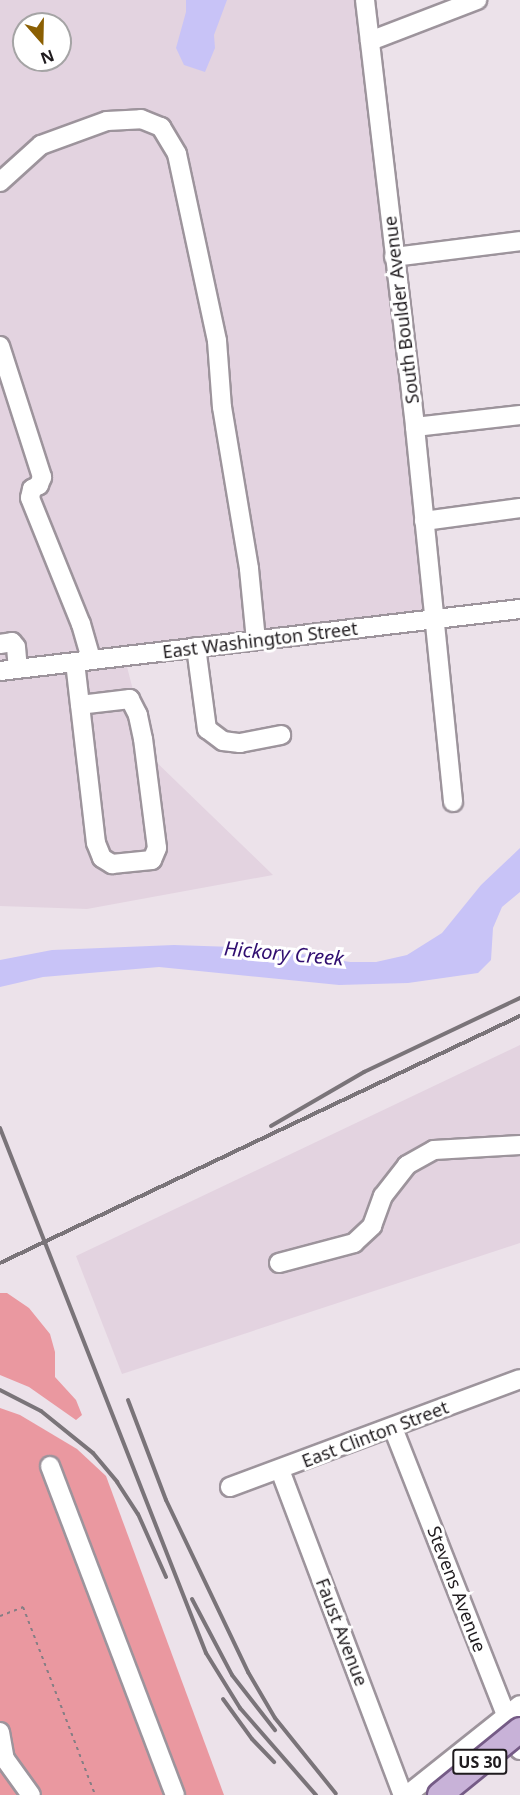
<!DOCTYPE html>
<style>
body{margin:0}
#map{position:relative;width:520px;height:1795px;overflow:hidden;background:#ece2ea;font-family:"Noto Sans",sans-serif}
div>[style]{position:absolute}
.built>*{inset:0;background:#e3d3e0}
.green>*{inset:0;background:#ea98a0}
.water>*{inset:0;background:#c8c3f7}
.path>*{height:2px;margin-top:-1px;transform-origin:0;background:repeating-linear-gradient(90deg,#857e84 0 3px,transparent 0 7.5px)}
.roads{filter:drop-shadow(2px 0 #9d949c) drop-shadow(-2px 0 #9d949c) drop-shadow(0 2px #9d949c) drop-shadow(0 -2px #9d949c)}
.minor>*{height:18px;margin:-9px;padding:0 9px;transform-origin:9px;border-radius:9px;background:#fff}
.rail>*{height:4px;margin:-2px;padding:0 2px;transform-origin:2px;border-radius:2px;background:#7a7479}
.bridges{filter:drop-shadow(2px 0 #755b86) drop-shadow(-2px 0 #755b86) drop-shadow(0 2px #755b86) drop-shadow(0 -2px #755b86)}
.major-bridge>*{height:24px;margin:-12px;padding:0 12px;transform-origin:12px;border-radius:12px;background:#c8b2d8}
span{translate:-50% -50%;white-space:nowrap;text-align:center;line-height:1.15;-webkit-text-stroke:6px #fff;paint-order:stroke}
.shield-label span{padding:2px 4px;background:#fff;border:2px solid;border-radius:4px;-webkit-text-stroke-width:0}
.shield-label{font-size:16px;color:#1f1b1e;font-weight:700}
.street-label{font-size:18px;color:#1f1b1e}
.water-label{font-size:20px;color:#300e70;font-style:italic}
.north{position:absolute;left:12px;top:12px;width:60px;height:60px;box-sizing:border-box;background:#fff;border:2px solid #a5a4a5;border-radius:50%;rotate:160deg;font-size:16px;font-weight:700;line-height:24px;text-align:center;color:#1f1b1e}
.north::after{content:'';display:block;margin:auto;width:21px;height:27px;background:#8b5f02;clip-path:polygon(50% 0,100% 100%,50% 72%,0 100%)}
</style>
<div id="map">
<div class="built">
<i style="clip-path:polygon(evenodd,0 0,368px 0,426px 615px,0 667px,0 0,24px 24px,60px 24px,60px 60px,24px 60px,24px 24px)"></i>
<i style="clip-path:polygon(125px 659px,150px 756px,273px 875px,87px 909px,0 906px,0 675px)"></i>
<i style="clip-path:polygon(520px 1045px,520px 1243px,122px 1374px,76px 1256px)"></i>
</div>
<div class="green">
<i style="clip-path:polygon(0 1293px,7px 1293px,29px 1308px,50px 1334px,55px 1352px,55px 1377px,76px 1400px,82px 1415px,76px 1420px,29px 1387px,0 1375px)"></i>
<i style="clip-path:polygon(0 1408px,20px 1415px,77px 1449px,106px 1476px,224px 1795px,0 1795px)"></i>
</div>
<div class="water">
<i style="clip-path:polygon(186px 0,227px 0,214px 35px,215px 48px,205px 72px,184px 65px,176px 48px,186px 12px)"></i>
<i style="clip-path:polygon(520px 848px,520px 892px,502px 907px,493px 928px,491px 960px,478px 973px,408px 983px,339px 985px,159px 967px,43px 977px,0 987px,0 960px,52px 950px,174px 945px,266px 948px,350px 962px,376px 962px,407px 955px,442px 933px,481px 885px)"></i>
</div>
<div class="path">
<i style="left:0;top:1616px;width:25px;rotate:-21deg"></i>
<i style="left:23px;top:1607px;width:201px;rotate:69deg"></i>
</div>
<div class="roads">
<div class="minor">
<i style="left:365px;top:0;width:430px;rotate:83.3deg"></i>
<i style="left:415px;top:427px;width:377px;rotate:84.2deg"></i>
<i style="left:370px;top:41px;width:115px;rotate:-21deg"></i>
<i style="left:0;top:182px;width:55px;rotate:-42.1deg"></i>
<i style="left:41px;top:145px;width:70px;rotate:-20deg"></i>
<i style="left:107px;top:121px;width:34px;rotate:-3deg"></i>
<i style="left:141px;top:119px;width:22px;rotate:22deg"></i>
<i style="left:161px;top:127px;width:31px;rotate:59deg"></i>
<i style="left:177px;top:154px;width:191px;rotate:77.9deg"></i>
<i style="left:217px;top:341px;width:66px;rotate:85.7deg"></i>
<i style="left:222px;top:407px;width:164px;rotate:80.5deg"></i>
<i style="left:249px;top:569px;width:71px;rotate:84.4deg"></i>
<i style="left:394px;top:257px;width:127px;rotate:-7.2deg"></i>
<i style="left:0;top:346px;width:138px;rotate:72.2deg"></i>
<i style="left:42px;top:477px;width:9px;rotate:111deg"></i>
<i style="left:39px;top:485px;width:8px;rotate:150deg"></i>
<i style="left:32px;top:489px;width:9px;rotate:103deg"></i>
<i style="left:30px;top:498px;width:136px;rotate:68deg"></i>
<i style="left:81px;top:624px;width:37px;rotate:74deg"></i>
<i style="left:415px;top:427px;width:106px;rotate:-6.5deg"></i>
<i style="left:424px;top:521px;width:97px;rotate:-7.7deg"></i>
<i style="left:0;top:644px;width:12px;rotate:-9deg"></i>
<i style="left:12px;top:642px;width:6px;rotate:51deg"></i>
<i style="left:16px;top:647px;width:22px;rotate:85deg"></i>
<i style="left:196px;top:647px;width:83px;rotate:82.4deg"></i>
<i style="left:207px;top:729px;width:20px;rotate:37deg"></i>
<i style="left:223px;top:741px;width:17px;rotate:7deg"></i>
<i style="left:240px;top:743px;width:42px;rotate:-11deg"></i>
<i style="left:75px;top:662px;width:43px;rotate:83.4deg"></i>
<i style="left:80px;top:705px;width:139px;rotate:83.4deg"></i>
<i style="left:96px;top:843px;width:16px;rotate:68deg"></i>
<i style="left:102px;top:858px;width:12px;rotate:31deg"></i>
<i style="left:112px;top:864px;width:40px;rotate:-5.7deg"></i>
<i style="left:152px;top:860px;width:13px;rotate:-67deg"></i>
<i style="left:157px;top:848px;width:110px;rotate:-97.3deg"></i>
<i style="left:143px;top:739px;width:25px;rotate:-102deg"></i>
<i style="left:138px;top:715px;width:18px;rotate:-117deg"></i>
<i style="left:130px;top:699px;width:50px;rotate:173.2deg"></i>
<i style="left:0;top:671px;width:524px;rotate:-6.8deg"></i>
<i style="left:279px;top:1263px;width:78px;rotate:-14.9deg"></i>
<i style="left:354px;top:1243px;width:25px;rotate:-43deg"></i>
<i style="left:372px;top:1226px;width:32px;rotate:-70deg"></i>
<i style="left:383px;top:1196px;width:39px;rotate:-52deg"></i>
<i style="left:407px;top:1165px;width:31px;rotate:-29deg"></i>
<i style="left:434px;top:1150px;width:86px;rotate:-3.3deg"></i>
<i style="left:393px;top:1428px;width:346px;rotate:68.5deg"></i>
<i style="left:50px;top:1466px;width:352px;rotate:69.2deg"></i>
<i style="left:280px;top:1470px;width:347px;rotate:69.3deg"></i>
<i style="left:230px;top:1487px;width:309px;rotate:-20.4deg"></i>
<i style="left:0;top:1732px;width:27px;rotate:80deg"></i>
<i style="left:5px;top:1759px;width:44px;rotate:54.2deg"></i>
<i style="left:407px;top:1795px;width:144px;rotate:-38.5deg"></i>
</div>
</div>
<div class="rail">
<i style="left:271px;top:1126px;width:108px;rotate:-30.1deg"></i>
<i style="left:364px;top:1072px;width:173px;rotate:-25.4deg"></i>
<i style="left:0;top:1128px;width:564px;rotate:68.58deg"></i>
<i style="left:206px;top:1653px;width:65px;rotate:58.3deg"></i>
<i style="left:240px;top:1708px;width:116px;rotate:48.9deg"></i>
<i style="left:0;top:1263px;width:576px;rotate:-25.41deg"></i>
<i style="left:0;top:1390px;width:46px;rotate:27.1deg"></i>
<i style="left:41px;top:1411px;width:67px;rotate:38.9deg"></i>
<i style="left:93px;top:1453px;width:38px;rotate:50deg"></i>
<i style="left:117px;top:1482px;width:38px;rotate:57deg"></i>
<i style="left:138px;top:1514px;width:69px;rotate:66deg"></i>
<i style="left:128px;top:1400px;width:107px;rotate:69.2deg"></i>
<i style="left:166px;top:1500px;width:191px;rotate:64.5deg"></i>
<i style="left:248px;top:1672px;width:53px;rotate:59.6deg"></i>
<i style="left:275px;top:1718px;width:97px;rotate:51.2deg"></i>
<i style="left:192px;top:1599px;width:86px;rotate:62.2deg"></i>
<i style="left:232px;top:1675px;width:70px;rotate:52deg"></i>
<i style="left:223px;top:1699px;width:49px;rotate:54.1deg"></i>
<i style="left:252px;top:1739px;width:32px;rotate:46deg"></i>
</div>
<div class="bridges">
<div class="major-bridge">
<i style="left:440px;top:1795px;width:103px;rotate:-39.1deg"></i>
</div>
</div>
<div class="shield-label">
<span style="left:480px;top:1762px">US 30</span>
</div>
<div class="street-label">
<span style="left:401px;top:310px;rotate:-97deg">South Boulder Avenue</span>
<span style="left:260px;top:640px;rotate:-7deg">East Washington Street</span>
<span style="left:375px;top:1434px;rotate:-21deg">East Clinton Street</span>
<span style="left:457px;top:1589px;rotate:69deg">Stevens Avenue</span>
<span style="left:342px;top:1632px;rotate:69deg">Faust Avenue</span>
</div>
<div class="water-label">
<span style="left:284px;top:953px;rotate:5deg">Hickory Creek</span>
</div>
<div class="north">N</div>
</div>
